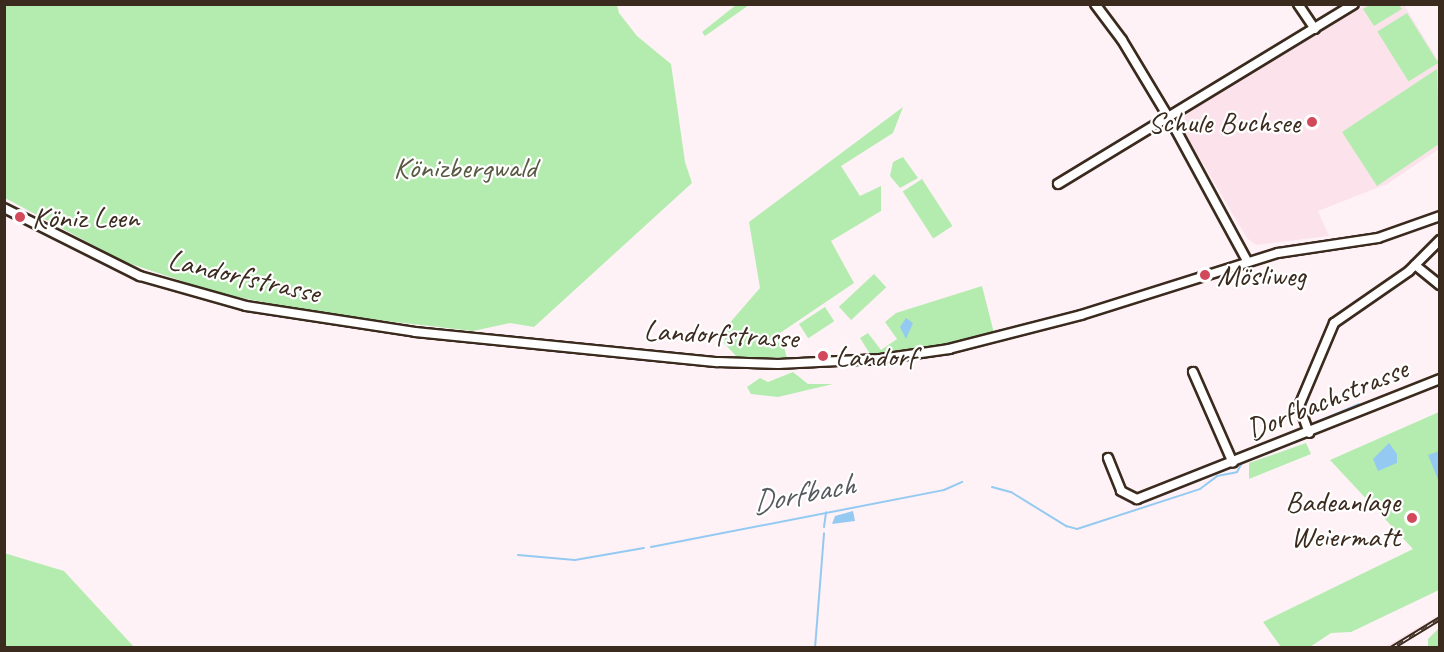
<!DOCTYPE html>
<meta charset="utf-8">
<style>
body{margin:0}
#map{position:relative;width:1444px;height:652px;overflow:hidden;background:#fef2f6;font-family:Caveat,sans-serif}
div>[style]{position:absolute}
.built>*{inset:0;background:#fce3eb}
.green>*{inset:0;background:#b4ecaf;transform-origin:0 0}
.water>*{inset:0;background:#94caf2}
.stream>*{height:2px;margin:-1px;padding:0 1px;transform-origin:1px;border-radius:1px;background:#94caf2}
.roads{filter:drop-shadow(2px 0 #3b2a1e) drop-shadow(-2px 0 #3b2a1e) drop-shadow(0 2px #3b2a1e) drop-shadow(0 -2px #3b2a1e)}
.minor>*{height:8px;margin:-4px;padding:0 4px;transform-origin:4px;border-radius:4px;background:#fff}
.rail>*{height:4.5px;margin-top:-2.25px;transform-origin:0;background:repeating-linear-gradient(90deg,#fff 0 7px,#3b2a1e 0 14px);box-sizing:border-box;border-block:2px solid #3b2a1e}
.dots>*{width:16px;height:16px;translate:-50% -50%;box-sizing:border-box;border:3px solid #fff;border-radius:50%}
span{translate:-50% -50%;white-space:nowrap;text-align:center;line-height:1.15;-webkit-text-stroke:4.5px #fff;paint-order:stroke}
.poi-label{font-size:30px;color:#3b2a1e}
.right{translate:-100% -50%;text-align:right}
.left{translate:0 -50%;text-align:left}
.park-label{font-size:30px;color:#595a42}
.street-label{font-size:30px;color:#3b2a1e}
.water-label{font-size:32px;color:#565a5e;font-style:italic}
.frame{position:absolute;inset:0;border:6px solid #3b2a1e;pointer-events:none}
</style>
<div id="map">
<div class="built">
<i style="clip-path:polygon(1366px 5px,1404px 5px,1439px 62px,1439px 149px,1387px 184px,1318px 211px,1329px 236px,1256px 245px,1247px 238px,1183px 130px,1185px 114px)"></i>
<i style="clip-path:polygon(1439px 615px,1439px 622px,1402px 644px,1385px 647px)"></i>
</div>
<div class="green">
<i style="clip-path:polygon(4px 5px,617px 5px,619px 13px,637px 36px,671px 64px,685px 162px,692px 183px,534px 327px,510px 323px,473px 331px,317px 313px,218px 293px,125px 262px,5px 198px)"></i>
<i style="clip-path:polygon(736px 5px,749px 5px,705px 36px,702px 32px)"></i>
<i style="clip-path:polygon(1399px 5px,1402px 9px,1374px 26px,1363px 9px,1370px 5px)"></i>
<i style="left:1407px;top:13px;width:59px;height:35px;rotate:58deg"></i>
<i style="clip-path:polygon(1437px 69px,1439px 144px,1377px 186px,1342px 132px)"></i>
<i style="clip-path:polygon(903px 107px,893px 133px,841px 166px,860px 196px,881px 186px,881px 211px,831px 241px,854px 283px,780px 333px,787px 358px,737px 357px,724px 343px,727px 326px,760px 288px,749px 222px)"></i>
<i style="clip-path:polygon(903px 157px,918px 178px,900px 188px,890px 176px,893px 162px)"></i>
<i style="left:922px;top:179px;width:56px;height:23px;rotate:57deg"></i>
<i style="left:874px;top:274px;width:18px;height:48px;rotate:47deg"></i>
<i style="clip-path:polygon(982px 286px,994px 333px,947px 344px,870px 354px,860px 338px,868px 333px,881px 350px,897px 339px,885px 322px,896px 313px)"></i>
<i style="left:825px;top:307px;width:17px;height:31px;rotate:57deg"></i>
<i style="clip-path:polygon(793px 372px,808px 384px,833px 384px,778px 397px,751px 394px,747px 387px,760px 378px,768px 382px)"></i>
<i style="clip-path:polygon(1439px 412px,1439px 590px,1351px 632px,1331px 633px,1310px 647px,1281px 647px,1263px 622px,1413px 549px,1330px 460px)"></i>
<i style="clip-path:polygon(1306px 443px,1311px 454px,1249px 479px,1249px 463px)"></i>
<i style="clip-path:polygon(4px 553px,64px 571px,134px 647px,5px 647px)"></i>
<i style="clip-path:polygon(1439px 628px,1439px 647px,1428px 647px,1428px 639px)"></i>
</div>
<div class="water">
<i style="clip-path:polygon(906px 318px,913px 323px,906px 339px,900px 327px)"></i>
<i style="clip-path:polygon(1389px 443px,1397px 454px,1397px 463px,1378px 471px,1373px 459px)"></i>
<i style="clip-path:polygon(1439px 451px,1439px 482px,1428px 455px)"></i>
<i style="clip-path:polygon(853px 511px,855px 521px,832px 524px,835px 516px)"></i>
</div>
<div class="stream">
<i style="left:1310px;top:425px;width:53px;rotate:-23.2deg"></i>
<i style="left:1261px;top:446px;width:48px;rotate:-24.4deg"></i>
<i style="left:992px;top:487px;width:20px;rotate:15deg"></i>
<i style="left:1011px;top:492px;width:65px;rotate:31.7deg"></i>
<i style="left:1066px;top:526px;width:11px;rotate:15deg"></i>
<i style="left:1077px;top:529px;width:129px;rotate:-18deg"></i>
<i style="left:1200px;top:489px;width:21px;rotate:-37deg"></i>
<i style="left:1217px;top:476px;width:20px;rotate:-11deg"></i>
<i style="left:1237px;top:472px;width:10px;rotate:-61deg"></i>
<i style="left:824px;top:527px;width:15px;rotate:-82deg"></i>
<i style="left:651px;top:547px;width:298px;rotate:-11deg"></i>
<i style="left:944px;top:490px;width:20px;rotate:-24deg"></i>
<i style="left:518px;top:555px;width:57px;rotate:5deg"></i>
<i style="left:575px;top:560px;width:70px;rotate:-9.9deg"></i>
<i style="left:815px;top:648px;width:115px;rotate:-85.5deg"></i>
</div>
<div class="roads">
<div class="minor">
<i style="left:1095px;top:4px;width:45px;rotate:53.1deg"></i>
<i style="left:1122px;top:40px;width:105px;rotate:59deg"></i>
<i style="left:1176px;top:130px;width:149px;rotate:61.5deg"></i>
<i style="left:1298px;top:4px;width:30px;rotate:56deg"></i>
<i style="left:1058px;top:184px;width:346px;rotate:-31.3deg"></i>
<i style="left:4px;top:208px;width:152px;rotate:26.6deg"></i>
<i style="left:140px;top:276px;width:110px;rotate:15.8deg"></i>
<i style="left:246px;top:306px;width:171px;rotate:8.7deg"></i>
<i style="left:415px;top:332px;width:304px;rotate:5.7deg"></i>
<i style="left:718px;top:362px;width:60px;rotate:1.9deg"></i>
<i style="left:778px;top:364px;width:102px;rotate:-2.8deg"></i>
<i style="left:880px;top:359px;width:70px;rotate:-8.2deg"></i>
<i style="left:949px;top:349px;width:136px;rotate:-14.4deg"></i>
<i style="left:1081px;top:315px;width:207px;rotate:-17.5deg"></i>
<i style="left:1278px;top:253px;width:101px;rotate:-8.5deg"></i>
<i style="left:1378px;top:238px;width:66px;rotate:-19.5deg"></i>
<i style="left:1415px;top:265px;width:32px;rotate:39deg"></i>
<i style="left:1193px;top:372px;width:99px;rotate:66.3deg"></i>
<i style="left:1309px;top:433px;width:29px;rotate:-110deg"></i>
<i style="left:1299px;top:406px;width:90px;rotate:-67.1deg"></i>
<i style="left:1334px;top:323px;width:91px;rotate:-34.7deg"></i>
<i style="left:1409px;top:271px;width:44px;rotate:-45deg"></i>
<i style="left:1108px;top:458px;width:35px;rotate:68deg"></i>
<i style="left:1121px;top:491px;width:18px;rotate:27deg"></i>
<i style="left:1137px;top:499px;width:326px;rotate:-21.6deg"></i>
</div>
</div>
<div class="rail">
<i style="left:1391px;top:648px;width:57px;rotate:-31.5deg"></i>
</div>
<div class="dots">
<i style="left:1312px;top:122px;background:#d1495b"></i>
<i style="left:20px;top:217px;background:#d1495b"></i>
<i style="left:1205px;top:275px;background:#d1495b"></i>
<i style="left:823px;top:356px;background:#d1495b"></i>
<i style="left:1412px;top:518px;background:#d1495b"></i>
</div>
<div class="poi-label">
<span class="right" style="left:1300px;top:122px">Schule Buchsee</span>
<span class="left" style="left:32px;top:217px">Köniz Leen</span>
<span class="left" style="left:1217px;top:275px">Mösliweg</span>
<span class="left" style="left:835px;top:356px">Landorf</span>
<span class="right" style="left:1400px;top:518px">Badeanlage<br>Weiermatt</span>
</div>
<div class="park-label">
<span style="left:465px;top:167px">Könizbergwald</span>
</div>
<div class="street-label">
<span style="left:244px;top:276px;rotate:13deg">Landorfstrasse</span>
<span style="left:721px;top:334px;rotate:3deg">Landorfstrasse</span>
<span style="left:1327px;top:399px;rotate:-22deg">Dorfbachstrasse</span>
</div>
<div class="water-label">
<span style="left:803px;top:494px;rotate:-11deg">Dorfbach</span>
</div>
<div class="frame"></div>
</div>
